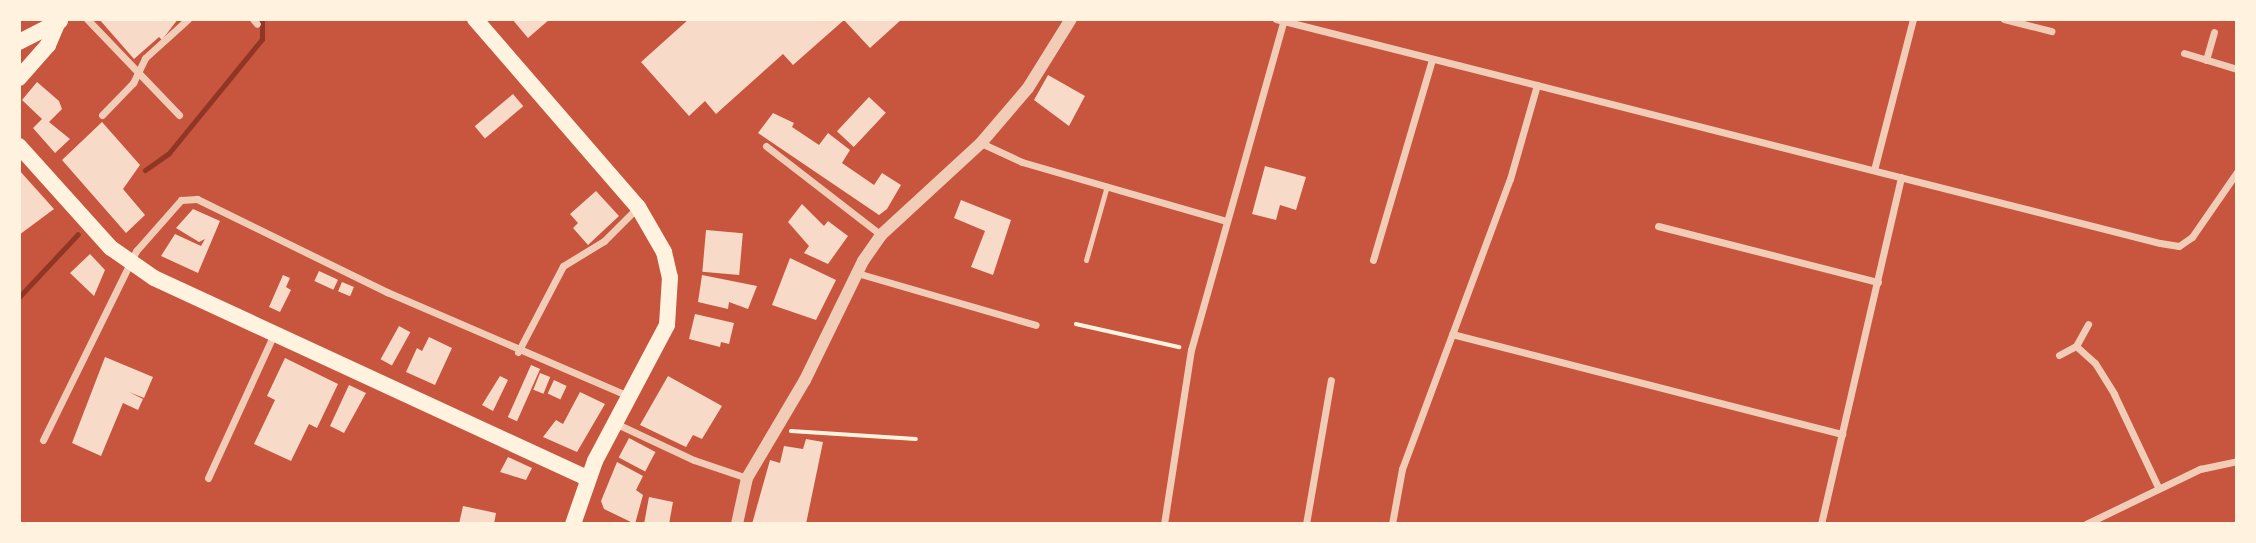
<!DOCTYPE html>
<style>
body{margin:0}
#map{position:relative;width:2256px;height:543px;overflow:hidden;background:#c8553d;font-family:"Sofia Sans Condensed",sans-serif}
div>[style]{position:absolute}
.stream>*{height:5px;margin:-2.5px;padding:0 2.5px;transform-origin:2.5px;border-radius:2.5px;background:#8f3625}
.building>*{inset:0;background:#f7dbc8;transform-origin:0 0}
.path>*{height:3.5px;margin:-1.75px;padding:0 1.75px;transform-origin:1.75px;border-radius:1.75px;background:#fff3e0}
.service>*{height:5px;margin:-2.5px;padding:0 2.5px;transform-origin:2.5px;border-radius:2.5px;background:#f1ccb7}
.minor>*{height:7px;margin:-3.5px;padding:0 3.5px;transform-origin:3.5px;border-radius:3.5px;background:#f1ccb7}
.tertiary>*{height:12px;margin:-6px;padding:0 6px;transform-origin:6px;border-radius:6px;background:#f1ccb7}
.primary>*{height:16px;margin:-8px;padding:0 8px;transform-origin:8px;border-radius:8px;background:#fff3e0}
span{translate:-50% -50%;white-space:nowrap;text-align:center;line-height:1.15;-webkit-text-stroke:7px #fff3e0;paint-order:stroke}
.frame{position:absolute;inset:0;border:21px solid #fff3e0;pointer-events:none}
</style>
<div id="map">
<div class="stream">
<i style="left:145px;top:170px;width:29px;rotate:-35deg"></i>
<i style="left:169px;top:153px;width:147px;rotate:-50.8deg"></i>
<i style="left:262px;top:39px;width:20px;rotate:-90deg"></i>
<i style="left:19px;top:297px;width:86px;rotate:-46.9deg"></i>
</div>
<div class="building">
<i style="clip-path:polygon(99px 19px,178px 19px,162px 40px,159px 37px,134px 59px)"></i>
<i style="clip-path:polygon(512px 19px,550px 19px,528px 38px)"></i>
<i style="clip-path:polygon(689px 19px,902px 19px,870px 48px,844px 20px,793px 65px,783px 54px,716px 114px,705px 101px,689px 116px,641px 62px)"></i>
<i style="clip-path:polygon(1048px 75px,1085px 96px,1069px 126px,1034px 100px)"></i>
<i style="clip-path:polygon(37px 82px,59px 101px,62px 109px,49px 122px,70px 139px,55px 153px,33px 128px,42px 119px,22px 100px)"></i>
<i style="left:513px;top:94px;width:16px;height:50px;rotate:50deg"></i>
<i style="left:869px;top:97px;width:23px;height:47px;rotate:43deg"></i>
<i style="clip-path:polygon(773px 113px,794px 123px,792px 127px,819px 145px,828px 133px,850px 150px,842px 163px,874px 185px,882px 173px,901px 185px,887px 209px,879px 215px,758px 133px)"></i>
<i style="clip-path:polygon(102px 122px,140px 165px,123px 189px,145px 215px,126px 233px,62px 160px)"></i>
<i style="clip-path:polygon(1265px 166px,1306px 177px,1296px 210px,1280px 205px,1276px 220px,1252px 214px)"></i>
<i style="clip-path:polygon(19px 170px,54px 209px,19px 235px)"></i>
<i style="clip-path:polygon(596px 191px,619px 216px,588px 245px,573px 228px,578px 223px,570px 214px)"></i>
<i style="clip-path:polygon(961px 200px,1011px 220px,993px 275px,971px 267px,985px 231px,954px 218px)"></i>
<i style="clip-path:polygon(802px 204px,824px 226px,828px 221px,848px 236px,828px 264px,804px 253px,809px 246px,788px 222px)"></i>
<i style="clip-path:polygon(193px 209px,220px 221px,198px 273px,161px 256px,175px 234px,201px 246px,205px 239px,199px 242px,176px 228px)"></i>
<i style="left:706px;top:230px;width:37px;height:42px;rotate:5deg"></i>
<i style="clip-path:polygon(90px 254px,105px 270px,94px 296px,70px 273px)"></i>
<i style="clip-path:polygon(790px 258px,836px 280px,816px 320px,772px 305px)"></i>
<i style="left:319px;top:271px;width:21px;height:11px;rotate:25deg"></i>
<i style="clip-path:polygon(283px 275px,290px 278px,286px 287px,291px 290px,280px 312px,269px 307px)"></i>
<i style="clip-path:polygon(702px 275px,757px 286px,748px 309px,729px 302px,728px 309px,698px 302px)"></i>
<i style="left:342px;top:282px;width:13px;height:10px;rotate:23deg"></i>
<i style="clip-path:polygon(695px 314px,734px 323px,729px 344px,721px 342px,720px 347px,689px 339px)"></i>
<i style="left:399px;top:326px;width:13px;height:38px;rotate:29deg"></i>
<i style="clip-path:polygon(429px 337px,452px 348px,435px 385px,406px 372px,417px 348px,422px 351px)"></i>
<i style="clip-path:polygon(105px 357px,153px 377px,144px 398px,129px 392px,143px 399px,138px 410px,123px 403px,101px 456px,72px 443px)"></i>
<i style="clip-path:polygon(285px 358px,338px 384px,317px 428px,309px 424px,291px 461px,254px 444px,275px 400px,267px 396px)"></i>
<i style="left:531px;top:365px;width:10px;height:57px;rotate:24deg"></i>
<i style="left:540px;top:373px;width:11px;height:18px;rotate:22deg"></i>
<i style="clip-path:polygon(500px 376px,508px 380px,493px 411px,482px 405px)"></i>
<i style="clip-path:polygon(668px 376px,722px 406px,702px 439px,693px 435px,686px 447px,640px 425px)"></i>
<i style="left:554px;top:380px;width:14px;height:15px;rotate:25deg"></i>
<i style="clip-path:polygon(349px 385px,366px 393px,344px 433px,330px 426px)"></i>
<i style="clip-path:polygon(580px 392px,605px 404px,577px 452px,543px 437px,556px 420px,563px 424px)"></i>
<i style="left:629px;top:438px;width:30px;height:22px;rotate:28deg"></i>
<i style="clip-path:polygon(806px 439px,823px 442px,806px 524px,752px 524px,770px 460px,780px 463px,784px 446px,803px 449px)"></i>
<i style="clip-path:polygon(508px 457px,532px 468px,526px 480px,500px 472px)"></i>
<i style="clip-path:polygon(617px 462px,643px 476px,636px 490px,643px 495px,635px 524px,604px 509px,601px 501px)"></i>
<i style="clip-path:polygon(649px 497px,673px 502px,669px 524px,644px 524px)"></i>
<i style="clip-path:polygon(463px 506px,496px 513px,494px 524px,459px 524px)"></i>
</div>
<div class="path">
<i style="left:1076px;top:324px;width:106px;rotate:12.6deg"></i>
<i style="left:791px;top:431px;width:125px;rotate:3.7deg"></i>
</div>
<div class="service">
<i style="left:1086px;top:260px;width:77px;rotate:-74.2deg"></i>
</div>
<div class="minor">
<i style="left:87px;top:19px;width:133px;rotate:46.2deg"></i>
<i style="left:253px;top:19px;width:6px;rotate:51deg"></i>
<i style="left:1276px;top:19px;width:912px;rotate:14.22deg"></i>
<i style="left:2160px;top:243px;width:19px;rotate:9deg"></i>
<i style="left:2179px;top:246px;width:16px;rotate:-35deg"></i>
<i style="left:2192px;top:237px;width:79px;rotate:-55.3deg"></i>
<i style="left:2004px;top:19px;width:49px;rotate:14.3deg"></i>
<i style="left:2184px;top:53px;width:55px;rotate:16.8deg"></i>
<i style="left:2206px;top:60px;width:29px;rotate:-74deg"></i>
<i style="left:102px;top:115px;width:45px;rotate:-45.9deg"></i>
<i style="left:133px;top:83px;width:28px;rotate:-64deg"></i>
<i style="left:145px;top:58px;width:58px;rotate:-42.2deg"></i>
<i style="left:981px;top:143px;width:45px;rotate:24.9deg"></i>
<i style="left:1022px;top:162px;width:213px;rotate:16.1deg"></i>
<i style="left:766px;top:146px;width:145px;rotate:37.7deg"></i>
<i style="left:1874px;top:170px;width:156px;rotate:-75.5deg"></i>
<i style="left:1658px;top:226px;width:227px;rotate:14.3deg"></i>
<i style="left:1373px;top:260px;width:209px;rotate:-73.6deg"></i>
<i style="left:857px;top:273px;width:186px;rotate:16.2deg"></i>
<i style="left:1452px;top:334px;width:403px;rotate:14.4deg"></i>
<i style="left:2076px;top:346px;width:25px;rotate:42deg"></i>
<i style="left:2095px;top:363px;width:36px;rotate:58deg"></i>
<i style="left:2114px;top:394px;width:103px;rotate:64.7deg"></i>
<i style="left:518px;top:352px;width:97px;rotate:-62.4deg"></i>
<i style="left:563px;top:266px;width:48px;rotate:-31.4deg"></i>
<i style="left:604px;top:241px;width:47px;rotate:-45deg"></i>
<i style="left:2059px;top:355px;width:19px;rotate:-28deg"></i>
<i style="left:2076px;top:346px;width:25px;rotate:-61deg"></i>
<i style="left:617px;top:424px;width:85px;rotate:25.1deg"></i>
<i style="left:694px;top:460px;width:56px;rotate:18.8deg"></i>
<i style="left:43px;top:440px;width:211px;rotate:-63.8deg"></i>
<i style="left:136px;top:251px;width:68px;rotate:-48.6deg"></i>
<i style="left:181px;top:200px;width:16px;rotate:-4deg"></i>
<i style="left:197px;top:199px;width:212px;rotate:26.1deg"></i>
<i style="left:387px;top:292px;width:262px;rotate:23.3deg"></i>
<i style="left:208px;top:478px;width:158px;rotate:-65.4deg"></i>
<i style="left:1164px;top:524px;width:176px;rotate:-81.2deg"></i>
<i style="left:1191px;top:350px;width:341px;rotate:-74.3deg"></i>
<i style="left:1306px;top:524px;width:146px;rotate:-80.2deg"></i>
<i style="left:1392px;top:524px;width:56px;rotate:-79.7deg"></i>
<i style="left:1402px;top:469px;width:309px;rotate:-69.6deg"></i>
<i style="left:1510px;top:179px;width:98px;rotate:-74deg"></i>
<i style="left:1821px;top:524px;width:356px;rotate:-77deg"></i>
<i style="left:2086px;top:524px;width:127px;rotate:-25.8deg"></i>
<i style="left:2200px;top:469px;width:38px;rotate:-12deg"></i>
</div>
<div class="tertiary">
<i style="left:737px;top:524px;width:47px;rotate:-77.7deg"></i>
<i style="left:747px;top:478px;width:114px;rotate:-59.4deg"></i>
<i style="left:805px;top:380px;width:132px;rotate:-64deg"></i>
<i style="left:863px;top:261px;width:32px;rotate:-55deg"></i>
<i style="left:881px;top:235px;width:136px;rotate:-42.6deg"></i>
<i style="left:981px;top:143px;width:72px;rotate:-49.5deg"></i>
<i style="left:1028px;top:88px;width:81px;rotate:-58.1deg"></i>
</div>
<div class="primary">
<i style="left:475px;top:19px;width:249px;rotate:49.1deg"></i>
<i style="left:638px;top:207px;width:52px;rotate:60deg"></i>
<i style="left:664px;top:252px;width:26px;rotate:77deg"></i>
<i style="left:670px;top:277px;width:48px;rotate:93.6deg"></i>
<i style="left:667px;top:325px;width:154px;rotate:117.9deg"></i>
<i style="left:595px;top:461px;width:67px;rotate:109.2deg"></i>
<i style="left:19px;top:42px;width:46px;rotate:-27.1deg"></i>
<i style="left:19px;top:78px;width:44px;rotate:-48.7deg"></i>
<i style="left:48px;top:45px;width:23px;rotate:-67deg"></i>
<i style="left:19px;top:146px;width:137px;rotate:48deg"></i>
<i style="left:111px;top:248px;width:52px;rotate:34.9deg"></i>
<i style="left:154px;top:278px;width:477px;rotate:24.8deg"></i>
</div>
<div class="frame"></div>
</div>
